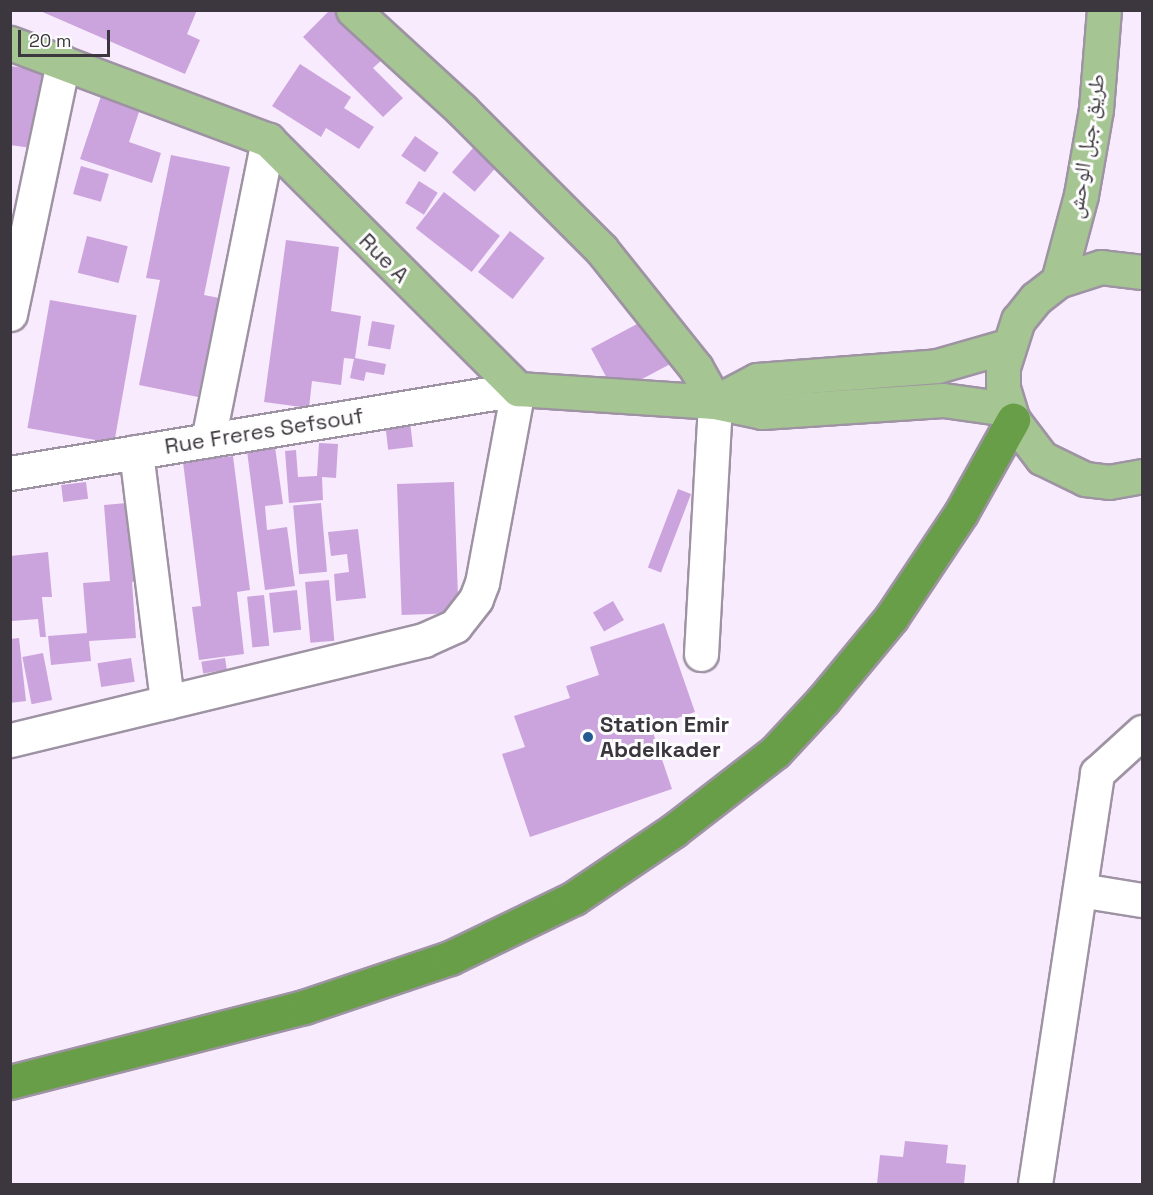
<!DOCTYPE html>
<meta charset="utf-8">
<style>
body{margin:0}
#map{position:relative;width:1153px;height:1195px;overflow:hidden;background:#f8ebfd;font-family:"Space Grotesk","Noto Naskh Arabic",sans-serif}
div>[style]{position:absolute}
.building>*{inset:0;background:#cca4dd;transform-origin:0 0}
.roads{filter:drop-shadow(2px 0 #9e93a3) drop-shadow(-2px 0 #9e93a3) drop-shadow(0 2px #9e93a3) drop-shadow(0 -2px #9e93a3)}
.minor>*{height:33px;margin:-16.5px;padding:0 16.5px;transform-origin:16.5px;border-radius:16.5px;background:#fff}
.major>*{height:33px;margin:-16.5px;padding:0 16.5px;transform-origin:16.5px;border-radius:16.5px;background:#a5c592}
.highway>*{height:33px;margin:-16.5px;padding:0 16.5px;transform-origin:16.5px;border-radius:16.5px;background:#699e49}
.dots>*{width:16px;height:16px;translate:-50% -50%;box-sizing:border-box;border:3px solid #fefefe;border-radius:50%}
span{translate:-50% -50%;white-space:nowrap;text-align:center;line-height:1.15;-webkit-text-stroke:6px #fefefe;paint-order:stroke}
.street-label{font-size:22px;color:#3c373e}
.poi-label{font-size:22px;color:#3c373e;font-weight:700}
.left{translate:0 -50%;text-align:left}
.frame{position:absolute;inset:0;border:12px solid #3c373e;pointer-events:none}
.scale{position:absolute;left:18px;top:30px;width:92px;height:27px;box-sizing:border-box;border:3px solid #3c373e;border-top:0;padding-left:8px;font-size:18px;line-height:21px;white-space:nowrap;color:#3c373e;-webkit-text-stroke:4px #fefefe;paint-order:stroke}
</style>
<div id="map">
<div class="building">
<i style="clip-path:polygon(38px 10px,197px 10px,187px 34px,200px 40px,185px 74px)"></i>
<i style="clip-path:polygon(330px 10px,338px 10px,385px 57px,373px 68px,403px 98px,383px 117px,303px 37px)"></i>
<i style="clip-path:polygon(300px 64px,351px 97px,344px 108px,374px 127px,359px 149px,326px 128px,321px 137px,272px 106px)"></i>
<i style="clip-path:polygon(10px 66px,58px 73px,46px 150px,10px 145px)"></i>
<i style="clip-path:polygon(103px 90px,142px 103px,129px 142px,161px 153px,152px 183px,80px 159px)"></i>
<i style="left:415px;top:136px;width:29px;height:24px;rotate:35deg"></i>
<i style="left:473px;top:148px;width:30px;height:32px;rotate:41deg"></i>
<i style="clip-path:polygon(171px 155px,230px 167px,204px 295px,235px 301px,224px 358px,207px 355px,198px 397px,139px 385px,160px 280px,146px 278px)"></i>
<i style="left:81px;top:166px;width:29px;height:29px;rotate:16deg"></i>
<i style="left:419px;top:181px;width:22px;height:26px;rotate:32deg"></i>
<i style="left:444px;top:192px;width:71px;height:46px;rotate:38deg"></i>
<i style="left:510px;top:231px;width:44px;height:52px;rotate:38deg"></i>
<i style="left:87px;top:236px;width:42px;height:38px;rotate:14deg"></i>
<i style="clip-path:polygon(286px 240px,339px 247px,331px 311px,361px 316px,355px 358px,386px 364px,384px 375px,366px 372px,364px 381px,350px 378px,354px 359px,344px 358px,341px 385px,312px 381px,309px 408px,264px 402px)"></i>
<i style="left:50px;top:300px;width:88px;height:130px;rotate:10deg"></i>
<i style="left:652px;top:316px;width:51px;height:69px;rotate:62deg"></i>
<i style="left:372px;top:321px;width:23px;height:25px;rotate:10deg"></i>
<i style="left:410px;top:422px;width:25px;height:25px;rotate:83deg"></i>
<i style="clip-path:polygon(319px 443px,338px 444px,336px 478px,322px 477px,323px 500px,289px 503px,285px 451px,296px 450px,298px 477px,317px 476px)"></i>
<i style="clip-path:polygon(275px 447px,283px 504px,265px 506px,267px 530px,287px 527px,295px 586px,265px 590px,247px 451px)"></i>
<i style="clip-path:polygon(233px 456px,250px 590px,237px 592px,244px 654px,199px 660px,192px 607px,201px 606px,183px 462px)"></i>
<i style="left:86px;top:482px;width:17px;height:25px;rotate:83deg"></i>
<i style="left:454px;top:482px;width:131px;height:57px;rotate:88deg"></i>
<i style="left:678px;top:489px;width:14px;height:84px;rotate:21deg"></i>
<i style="clip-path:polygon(138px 502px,140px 581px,132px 582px,136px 638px,89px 641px,91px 661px,51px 665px,48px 636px,87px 633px,83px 583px,110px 581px,104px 505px)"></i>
<i style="left:321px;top:503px;width:69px;height:28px;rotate:85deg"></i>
<i style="clip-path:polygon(358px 529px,366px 598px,336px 601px,334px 574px,349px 572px,347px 554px,331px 556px,328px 532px)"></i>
<i style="clip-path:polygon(48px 552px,52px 597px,42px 597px,46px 637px,40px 637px,38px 619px,12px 621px,10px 556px)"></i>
<i style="left:329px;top:580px;width:61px;height:24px;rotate:85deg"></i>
<i style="left:297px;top:590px;width:40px;height:28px;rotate:84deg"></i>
<i style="left:264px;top:595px;width:51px;height:17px;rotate:84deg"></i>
<i style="left:613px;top:601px;width:22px;height:23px;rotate:60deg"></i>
<i style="clip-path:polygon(664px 623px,695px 712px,651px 727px,672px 789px,530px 837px,502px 754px,525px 747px,514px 716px,570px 698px,566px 686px,599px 675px,590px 647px)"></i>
<i style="clip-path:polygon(19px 638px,26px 701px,10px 703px,10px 639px)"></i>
<i style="left:43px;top:653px;width:48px;height:21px;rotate:79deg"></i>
<i style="left:131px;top:658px;width:24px;height:34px;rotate:81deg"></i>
<i style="left:225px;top:658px;width:12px;height:24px;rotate:81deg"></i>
<i style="clip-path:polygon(905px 1141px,948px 1145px,946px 1163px,966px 1165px,964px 1184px,877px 1184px,880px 1155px,903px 1157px)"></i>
</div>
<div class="roads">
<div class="minor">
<i style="left:10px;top:314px;width:257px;rotate:-78.1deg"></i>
<i style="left:208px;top:440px;width:306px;rotate:-78.7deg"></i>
<i style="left:136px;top:452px;width:252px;rotate:82.9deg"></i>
<i style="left:10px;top:473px;width:515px;rotate:-9.39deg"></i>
<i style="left:518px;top:389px;width:197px;rotate:100.5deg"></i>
<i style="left:482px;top:583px;width:17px;rotate:111deg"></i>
<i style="left:476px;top:599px;width:34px;rotate:128deg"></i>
<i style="left:455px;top:626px;width:34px;rotate:156deg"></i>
<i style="left:424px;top:640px;width:426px;rotate:166.4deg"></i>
<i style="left:701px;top:654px;width:252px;rotate:-86.8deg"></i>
<i style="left:1080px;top:890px;width:63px;rotate:9.2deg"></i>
<i style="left:1035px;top:1184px;width:416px;rotate:-81.4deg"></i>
<i style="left:1097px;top:773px;width:61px;rotate:-42.3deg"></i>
</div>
<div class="major">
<i style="left:353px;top:10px;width:148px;rotate:42.5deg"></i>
<i style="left:462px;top:110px;width:197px;rotate:45deg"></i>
<i style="left:601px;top:249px;width:152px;rotate:51.4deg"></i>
<i style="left:696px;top:368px;width:39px;rotate:61deg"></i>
<i style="left:10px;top:43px;width:276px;rotate:20.6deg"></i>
<i style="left:268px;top:140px;width:353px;rotate:44.9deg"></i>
<i style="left:518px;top:389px;width:197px;rotate:3.8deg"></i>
<i style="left:715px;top:402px;width:48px;rotate:12deg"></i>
<i style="left:762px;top:412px;width:181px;rotate:-3.8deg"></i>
<i style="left:943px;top:400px;width:66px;rotate:7.9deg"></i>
<i style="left:1142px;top:272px;width:41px;rotate:-173deg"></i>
<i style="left:1101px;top:267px;width:45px;rotate:162deg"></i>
<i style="left:1058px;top:281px;width:28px;rotate:142deg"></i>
<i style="left:1036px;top:298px;width:28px;rotate:129deg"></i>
<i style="left:1018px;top:320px;width:49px;rotate:107.7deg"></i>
<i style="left:1003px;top:367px;width:21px;rotate:90deg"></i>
<i style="left:1003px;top:388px;width:34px;rotate:73deg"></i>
<i style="left:1013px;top:420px;width:48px;rotate:52.7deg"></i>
<i style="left:1042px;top:458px;width:48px;rotate:26deg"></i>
<i style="left:1085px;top:479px;width:24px;rotate:7deg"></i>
<i style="left:1109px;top:482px;width:34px;rotate:-10deg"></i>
<i style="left:1058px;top:281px;width:89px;rotate:-75deg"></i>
<i style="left:1081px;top:195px;width:87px;rotate:-80.1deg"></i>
<i style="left:1096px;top:109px;width:99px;rotate:-85.4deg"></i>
<i style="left:715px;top:402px;width:47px;rotate:-27.6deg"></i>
<i style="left:757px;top:380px;width:181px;rotate:-4.4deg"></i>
<i style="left:937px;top:366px;width:73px;rotate:-15.9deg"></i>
</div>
<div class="highway">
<i style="left:10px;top:1082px;width:303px;rotate:-14.3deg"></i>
<i style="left:304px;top:1007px;width:154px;rotate:-18.6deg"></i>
<i style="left:450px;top:958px;width:138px;rotate:-25.8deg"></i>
<i style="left:574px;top:898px;width:120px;rotate:-34.1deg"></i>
<i style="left:673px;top:831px;width:129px;rotate:-37.8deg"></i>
<i style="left:775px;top:752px;width:72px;rotate:-47.2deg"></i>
<i style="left:824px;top:699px;width:105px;rotate:-50.4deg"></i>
<i style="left:891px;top:618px;width:126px;rotate:-56.3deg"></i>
<i style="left:961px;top:513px;width:107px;rotate:-60.8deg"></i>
</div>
</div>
<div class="dots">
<i style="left:588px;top:737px;background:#255992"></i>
</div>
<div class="street-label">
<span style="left:1086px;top:146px;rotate:-81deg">طريق جبل الوحش</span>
<span style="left:384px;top:258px;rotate:45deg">Rue A</span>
<span style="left:264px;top:431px;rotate:-9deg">Rue Freres Sefsouf</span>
</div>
<div class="poi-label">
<span class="left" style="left:600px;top:737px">Station Emir<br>Abdelkader</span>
</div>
<div class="frame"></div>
<div class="scale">20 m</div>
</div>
